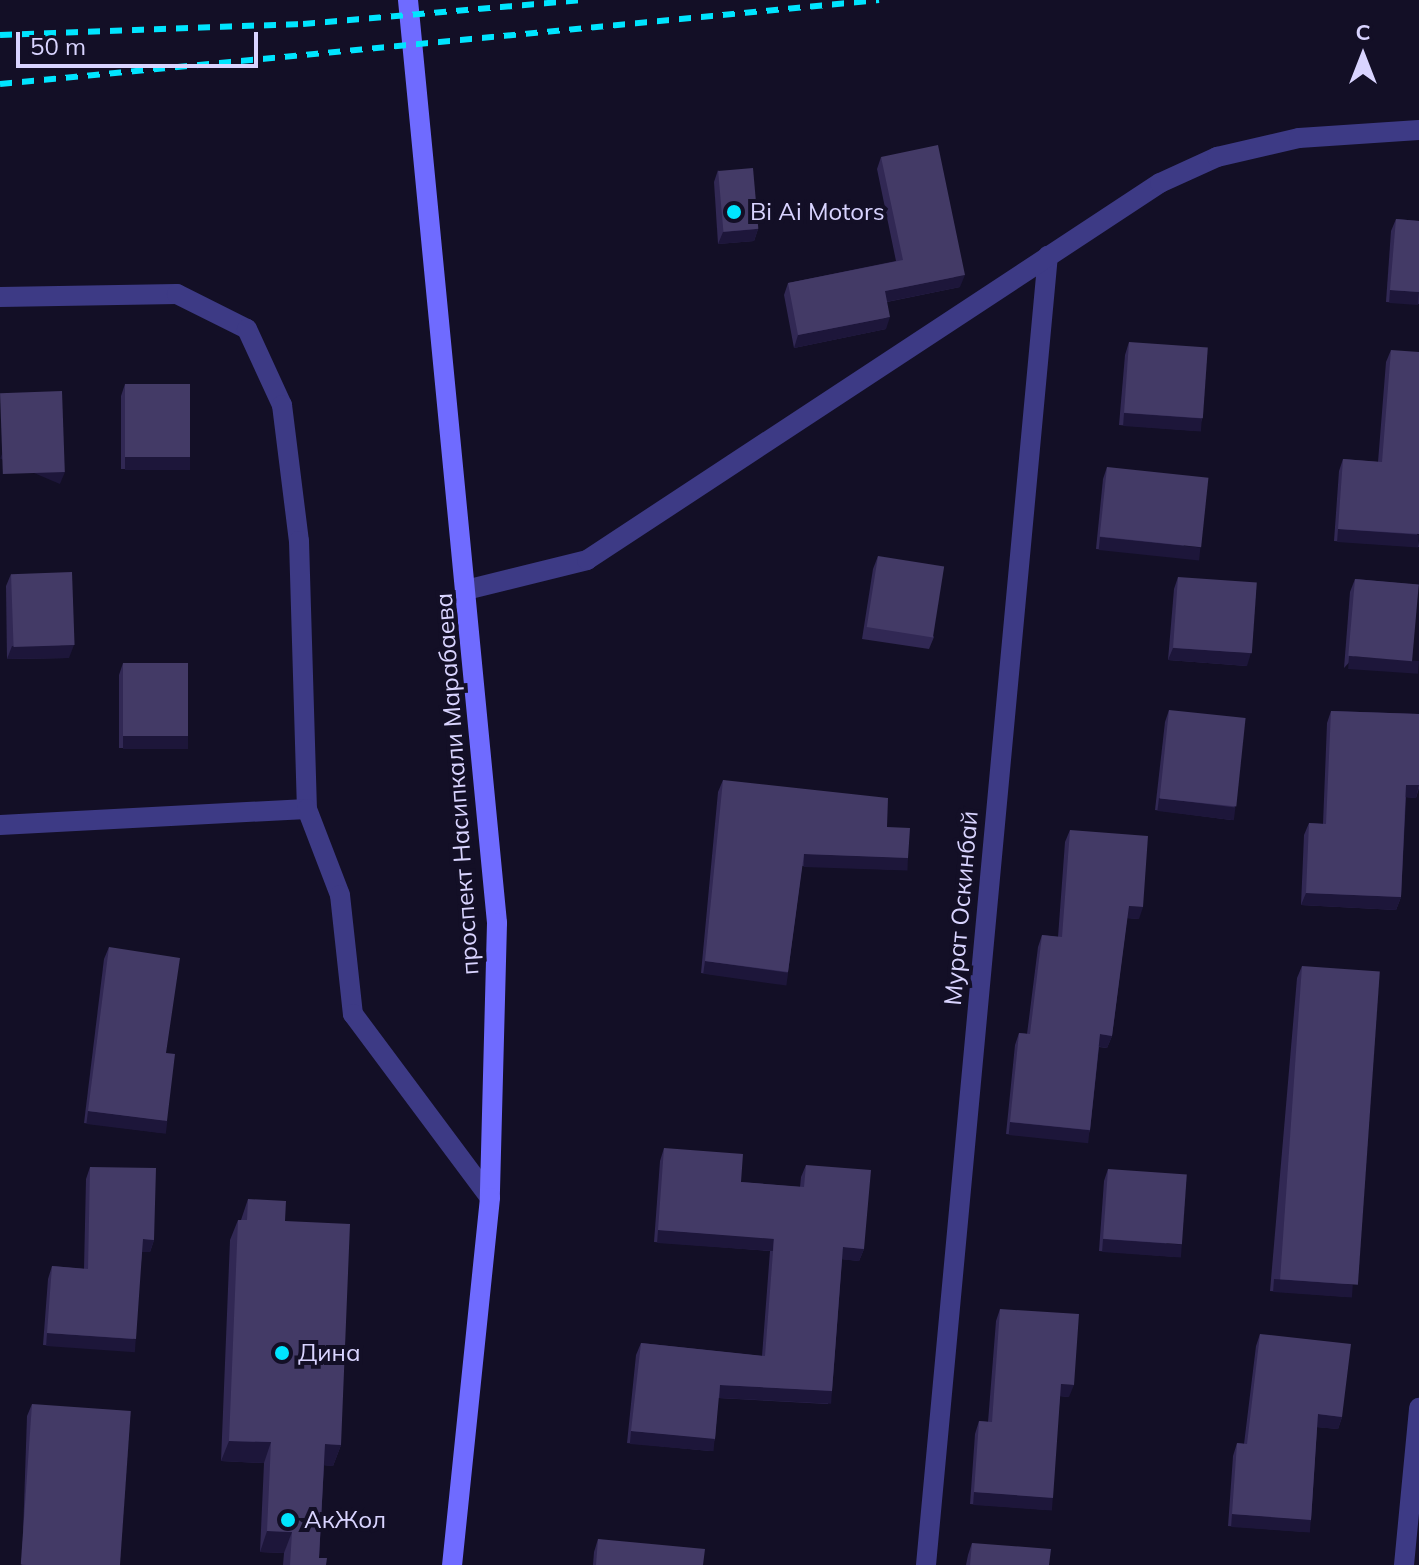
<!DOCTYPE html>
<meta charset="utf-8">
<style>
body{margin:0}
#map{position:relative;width:1419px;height:1565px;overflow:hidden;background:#130f26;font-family:Mulish,sans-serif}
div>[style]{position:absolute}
.minor>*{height:20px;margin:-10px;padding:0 10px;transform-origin:10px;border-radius:10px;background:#3d3a85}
.tertiary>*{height:20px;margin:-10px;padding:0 10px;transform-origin:10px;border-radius:10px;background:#3d3a85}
.secondary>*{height:20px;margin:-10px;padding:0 10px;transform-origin:10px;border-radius:10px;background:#6f6bff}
.rail>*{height:6px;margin-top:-3px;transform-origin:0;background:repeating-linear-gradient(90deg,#00e5ff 0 12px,transparent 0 22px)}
.wall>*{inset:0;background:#312854}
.shaded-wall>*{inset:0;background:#1d163a;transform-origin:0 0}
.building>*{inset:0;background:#433a66;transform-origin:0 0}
.dots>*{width:22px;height:22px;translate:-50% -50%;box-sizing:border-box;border:4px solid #130f26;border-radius:50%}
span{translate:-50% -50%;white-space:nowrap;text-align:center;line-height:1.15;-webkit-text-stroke:8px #130f26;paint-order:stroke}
.poi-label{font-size:24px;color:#d9d4ff}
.left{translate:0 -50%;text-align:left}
.street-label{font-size:24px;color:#d9d4ff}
.north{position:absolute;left:1323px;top:16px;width:80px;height:80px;-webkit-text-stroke:6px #130f26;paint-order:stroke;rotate:0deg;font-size:22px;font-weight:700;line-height:32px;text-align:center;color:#d9d4ff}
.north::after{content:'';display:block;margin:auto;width:28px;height:36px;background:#d9d4ff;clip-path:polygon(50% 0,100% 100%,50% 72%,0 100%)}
.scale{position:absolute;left:16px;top:32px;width:242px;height:36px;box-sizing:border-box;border:4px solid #d9d4ff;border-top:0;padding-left:10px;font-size:24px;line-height:28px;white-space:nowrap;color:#d9d4ff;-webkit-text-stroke:6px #130f26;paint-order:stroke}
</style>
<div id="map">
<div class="minor">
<i style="left:0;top:297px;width:177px;rotate:-1deg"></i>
<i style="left:177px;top:294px;width:78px;rotate:26.6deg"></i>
<i style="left:247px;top:329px;width:84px;rotate:65.3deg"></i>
<i style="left:282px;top:405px;width:137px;rotate:82.9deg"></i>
<i style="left:299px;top:541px;width:268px;rotate:88.3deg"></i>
<i style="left:0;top:825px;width:307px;rotate:-3deg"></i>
<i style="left:307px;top:809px;width:92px;rotate:69deg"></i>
<i style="left:340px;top:895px;width:120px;rotate:83.8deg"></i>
<i style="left:353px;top:1014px;width:229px;rotate:53.3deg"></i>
<i style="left:926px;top:1565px;width:1315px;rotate:-84.68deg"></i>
<i style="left:1404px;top:1565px;width:158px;rotate:-84.5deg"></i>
</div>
<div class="tertiary">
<i style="left:470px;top:589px;width:121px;rotate:-13.9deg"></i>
<i style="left:587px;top:560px;width:686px;rotate:-33.34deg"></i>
<i style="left:1160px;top:183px;width:63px;rotate:-24.5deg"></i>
<i style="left:1217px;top:157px;width:84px;rotate:-13deg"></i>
<i style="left:1299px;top:138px;width:120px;rotate:-3.8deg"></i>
</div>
<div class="secondary">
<i style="left:408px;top:0;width:927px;rotate:84.49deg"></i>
<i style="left:497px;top:923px;width:275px;rotate:91.5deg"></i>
<i style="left:490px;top:1198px;width:369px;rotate:95.9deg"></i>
</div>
<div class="rail">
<i style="left:0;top:35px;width:303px;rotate:-2.1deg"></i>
<i style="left:303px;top:24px;width:283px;rotate:-4.9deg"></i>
<i style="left:0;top:84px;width:883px;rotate:-5.46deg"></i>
</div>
<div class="wall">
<i style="clip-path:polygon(881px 157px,960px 287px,887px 302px,886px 329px,794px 348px,784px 295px,788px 283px,896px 261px,877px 169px)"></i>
<i style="clip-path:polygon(718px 170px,758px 229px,754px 241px,718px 244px,714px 182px)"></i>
<i style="clip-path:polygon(1396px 219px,1419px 221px,1419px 304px,1386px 302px,1391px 231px)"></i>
<i style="clip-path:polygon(1129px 342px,1202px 419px,1198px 431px,1119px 425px,1125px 355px)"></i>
<i style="clip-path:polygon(1391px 350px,1419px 547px,1334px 541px,1339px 471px,1343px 459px,1378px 462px,1386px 362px)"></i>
<i style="clip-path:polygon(125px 384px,186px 469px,121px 469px,121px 396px)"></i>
<i style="clip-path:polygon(1107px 467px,1197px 559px,1096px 549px,1103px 479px)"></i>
<i style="clip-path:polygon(878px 556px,934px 637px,929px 649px,862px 639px,873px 569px)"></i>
<i style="clip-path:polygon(11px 574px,69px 658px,7px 659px,6px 586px)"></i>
<i style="clip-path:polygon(1178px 577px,1247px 666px,1168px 660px,1174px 589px)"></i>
<i style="clip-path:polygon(1355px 579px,1419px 585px,1344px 668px,1350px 592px)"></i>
<i style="clip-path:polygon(123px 663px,184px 748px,119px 748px,119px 675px)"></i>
<i style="clip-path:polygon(1169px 710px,1235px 807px,1231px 820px,1155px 810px,1165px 722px)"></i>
<i style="clip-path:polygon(1331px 711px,1419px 714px,1419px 788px,1416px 798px,1406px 797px,1401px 897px,1396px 910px,1301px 905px,1304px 835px,1309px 823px,1323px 824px,1327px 723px)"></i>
<i style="clip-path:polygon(723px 780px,887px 827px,908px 858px,904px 870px,802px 866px,788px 972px,783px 984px,701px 973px,718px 792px)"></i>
<i style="clip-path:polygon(1070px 830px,1139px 919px,1127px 918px,1112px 1036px,1107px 1048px,1099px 1047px,1090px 1130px,1086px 1142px,1006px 1134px,1015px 1045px,1019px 1033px,1027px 1034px,1038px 947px,1042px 935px,1058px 937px,1065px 842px)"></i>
<i style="clip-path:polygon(109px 947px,166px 1053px,163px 1133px,84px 1123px,104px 959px)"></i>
<i style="clip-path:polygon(1302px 966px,1349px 1297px,1270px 1291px,1297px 978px)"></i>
<i style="clip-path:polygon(664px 1148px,741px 1182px,800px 1187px,801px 1177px,806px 1165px,864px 1249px,859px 1261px,842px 1259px,832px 1391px,828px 1404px,718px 1398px,715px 1439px,710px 1451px,627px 1443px,636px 1355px,641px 1343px,762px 1356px,770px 1251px,654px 1242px,660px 1161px)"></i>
<i style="clip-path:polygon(90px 1167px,154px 1240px,150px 1252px,142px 1252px,132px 1351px,43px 1345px,48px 1279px,52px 1266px,84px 1269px,86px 1179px)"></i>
<i style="clip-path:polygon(1108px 1169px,1177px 1257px,1099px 1251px,1104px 1181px)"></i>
<i style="clip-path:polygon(248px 1199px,285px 1221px,341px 1445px,333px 1466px,324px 1465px,319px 1558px,326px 1565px,283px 1565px,284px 1553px,260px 1552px,264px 1463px,221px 1461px,230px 1240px,238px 1220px,241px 1220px)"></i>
<i style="clip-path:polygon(1000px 1309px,1069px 1397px,1060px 1396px,1049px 1510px,970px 1504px,975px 1434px,979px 1421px,988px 1422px,996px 1321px)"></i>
<i style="clip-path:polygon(1260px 1334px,1342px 1417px,1338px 1429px,1317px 1427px,1311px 1520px,1306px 1532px,1228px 1526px,1233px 1456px,1237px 1443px,1244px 1444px,1256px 1346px)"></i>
<i style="clip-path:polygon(32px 1404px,119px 1565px,22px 1565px,27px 1416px)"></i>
<i style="clip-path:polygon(598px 1539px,703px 1565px,593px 1565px,594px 1552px)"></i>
<i style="clip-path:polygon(972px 1543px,1049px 1565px,966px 1565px,968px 1555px)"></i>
</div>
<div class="shaded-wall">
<i style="clip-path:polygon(758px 229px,754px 241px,718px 244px,723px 232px)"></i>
<i style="clip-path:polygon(965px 275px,960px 287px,881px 303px,885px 291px)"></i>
<i style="left:1390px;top:290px;width:29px;height:13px;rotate:4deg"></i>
<i style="clip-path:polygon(890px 317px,886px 329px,794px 348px,798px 335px)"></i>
<i style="left:1124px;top:413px;width:78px;height:13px;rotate:4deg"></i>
<i style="left:125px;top:457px;width:65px;height:13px"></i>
<i style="left:65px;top:472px;width:13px;height:65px;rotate:113deg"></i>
<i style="left:1338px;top:529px;width:81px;height:13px;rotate:4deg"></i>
<i style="left:1100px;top:537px;width:101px;height:13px;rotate:6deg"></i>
<i style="clip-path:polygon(74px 645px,69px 658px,7px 659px,12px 646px)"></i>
<i style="clip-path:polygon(1173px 648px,1251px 653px,1247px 666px,1168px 660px)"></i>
<i style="left:1349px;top:656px;width:70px;height:13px;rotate:4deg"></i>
<i style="left:123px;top:736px;width:65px;height:13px"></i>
<i style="clip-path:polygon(1406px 785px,1419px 785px,1416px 798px,1402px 797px)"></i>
<i style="left:1159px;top:798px;width:77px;height:13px;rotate:7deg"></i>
<i style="left:804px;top:854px;width:104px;height:13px;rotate:2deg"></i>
<i style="clip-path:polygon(1306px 893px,1401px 897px,1396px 910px,1301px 905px)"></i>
<i style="clip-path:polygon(1129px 906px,1143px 907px,1139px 919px,1124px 918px)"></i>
<i style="left:705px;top:961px;width:84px;height:13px;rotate:8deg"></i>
<i style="clip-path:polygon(1100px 1034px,1112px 1036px,1107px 1048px,1096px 1046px)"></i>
<i style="left:88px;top:1111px;width:80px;height:13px;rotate:7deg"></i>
<i style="left:1010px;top:1122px;width:80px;height:13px;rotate:6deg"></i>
<i style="left:658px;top:1230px;width:116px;height:13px;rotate:4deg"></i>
<i style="clip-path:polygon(143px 1239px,154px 1240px,150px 1252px,139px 1252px)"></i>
<i style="left:1103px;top:1239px;width:79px;height:13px;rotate:4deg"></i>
<i style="clip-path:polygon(843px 1247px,864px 1249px,859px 1261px,838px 1259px)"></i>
<i style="left:1274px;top:1279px;width:79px;height:13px;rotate:4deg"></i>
<i style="left:47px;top:1333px;width:89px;height:13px;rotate:4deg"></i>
<i style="clip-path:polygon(1061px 1384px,1074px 1385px,1069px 1397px,1057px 1396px)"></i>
<i style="left:720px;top:1385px;width:112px;height:13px;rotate:3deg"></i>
<i style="clip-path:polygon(1318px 1414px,1342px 1417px,1338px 1429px,1314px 1427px)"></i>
<i style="left:631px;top:1431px;width:84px;height:13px;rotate:5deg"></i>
<i style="clip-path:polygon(229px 1441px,271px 1442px,264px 1463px,221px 1461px)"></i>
<i style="clip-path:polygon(325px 1444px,341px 1445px,333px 1466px,317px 1465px)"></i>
<i style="left:974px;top:1492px;width:79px;height:13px;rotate:4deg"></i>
<i style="left:1232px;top:1514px;width:79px;height:13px;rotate:4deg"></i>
<i style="clip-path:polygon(267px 1531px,292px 1532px,284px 1553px,260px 1552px)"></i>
</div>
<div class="building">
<i style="clip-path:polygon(938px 145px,965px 275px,885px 291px,890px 317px,798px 335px,788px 283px,903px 260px,881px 157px)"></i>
<i style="left:753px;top:168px;width:61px;height:35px;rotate:85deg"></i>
<i style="clip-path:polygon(1396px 219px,1419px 221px,1419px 292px,1390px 290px)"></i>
<i style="left:1129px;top:342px;width:79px;height:71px;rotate:4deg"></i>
<i style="clip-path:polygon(1391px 350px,1419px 352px,1419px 534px,1338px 529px,1343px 459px,1382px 462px)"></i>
<i style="left:125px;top:384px;width:65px;height:73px"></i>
<i style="left:62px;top:391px;width:81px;height:62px;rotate:88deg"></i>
<i style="left:1107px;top:467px;width:102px;height:70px;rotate:6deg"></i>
<i style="left:878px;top:556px;width:67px;height:72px;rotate:9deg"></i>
<i style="left:72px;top:572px;width:73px;height:61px;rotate:88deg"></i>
<i style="left:1178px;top:577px;width:79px;height:71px;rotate:4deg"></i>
<i style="left:1355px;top:579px;width:64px;height:77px;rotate:5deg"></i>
<i style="left:123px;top:663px;width:65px;height:73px"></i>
<i style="left:1169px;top:710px;width:77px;height:89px;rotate:6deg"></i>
<i style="clip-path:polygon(1331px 711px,1419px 714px,1419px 785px,1406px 785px,1401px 897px,1306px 893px,1309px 823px,1326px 824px)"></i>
<i style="clip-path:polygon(723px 780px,888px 798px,887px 827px,910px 828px,908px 858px,804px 854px,788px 972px,705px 961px)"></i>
<i style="clip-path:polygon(1070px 830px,1148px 836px,1143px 907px,1129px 906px,1112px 1036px,1100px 1034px,1090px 1130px,1010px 1122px,1019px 1033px,1030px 1034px,1042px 935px,1062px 937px)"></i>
<i style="clip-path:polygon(109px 947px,180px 958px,166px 1053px,175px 1054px,167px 1121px,88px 1111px)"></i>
<i style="left:1302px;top:966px;width:78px;height:314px;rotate:4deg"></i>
<i style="clip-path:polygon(664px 1148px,743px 1154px,741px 1182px,804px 1187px,806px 1165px,871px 1170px,864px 1249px,843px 1247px,832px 1391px,720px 1385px,715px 1439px,631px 1431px,641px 1343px,765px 1356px,774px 1239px,658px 1230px)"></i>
<i style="clip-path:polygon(90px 1167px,156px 1168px,154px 1240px,143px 1239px,136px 1339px,47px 1333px,52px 1266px,88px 1269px)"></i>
<i style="left:1108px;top:1169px;width:79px;height:70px;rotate:4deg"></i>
<i style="clip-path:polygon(248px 1199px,286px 1201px,285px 1221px,350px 1224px,341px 1445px,325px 1444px,319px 1558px,327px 1558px,326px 1565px,290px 1565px,292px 1532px,267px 1531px,271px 1442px,229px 1441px,238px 1220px,247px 1220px)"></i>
<i style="clip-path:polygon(1000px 1309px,1079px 1314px,1074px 1385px,1061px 1384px,1053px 1498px,974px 1492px,979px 1421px,992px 1422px)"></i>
<i style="clip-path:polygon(1260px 1334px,1351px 1344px,1342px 1417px,1318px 1414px,1311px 1520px,1232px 1514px,1237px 1443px,1247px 1444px)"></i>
<i style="left:32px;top:1404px;width:99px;height:161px;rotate:4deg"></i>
<i style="clip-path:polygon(598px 1539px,705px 1549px,703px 1565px,596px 1565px)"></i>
<i style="clip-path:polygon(972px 1543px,1051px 1549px,1049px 1565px,970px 1565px)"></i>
</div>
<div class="dots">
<i style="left:734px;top:212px;background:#00e5ff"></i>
<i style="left:282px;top:1353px;background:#00e5ff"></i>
<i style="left:288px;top:1520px;background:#00e5ff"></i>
</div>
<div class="poi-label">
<span class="left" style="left:750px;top:212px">Bi Ai Motors</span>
<span class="left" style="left:298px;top:1353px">Дина</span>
<span class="left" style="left:304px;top:1520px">АкЖол</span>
</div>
<div class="street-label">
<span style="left:457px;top:784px;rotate:-94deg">проспект Насипкали Марабаева</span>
<span style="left:961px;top:908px;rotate:-85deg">Мурат Оскинбай</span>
</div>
<div class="north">С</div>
<div class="scale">50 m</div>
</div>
